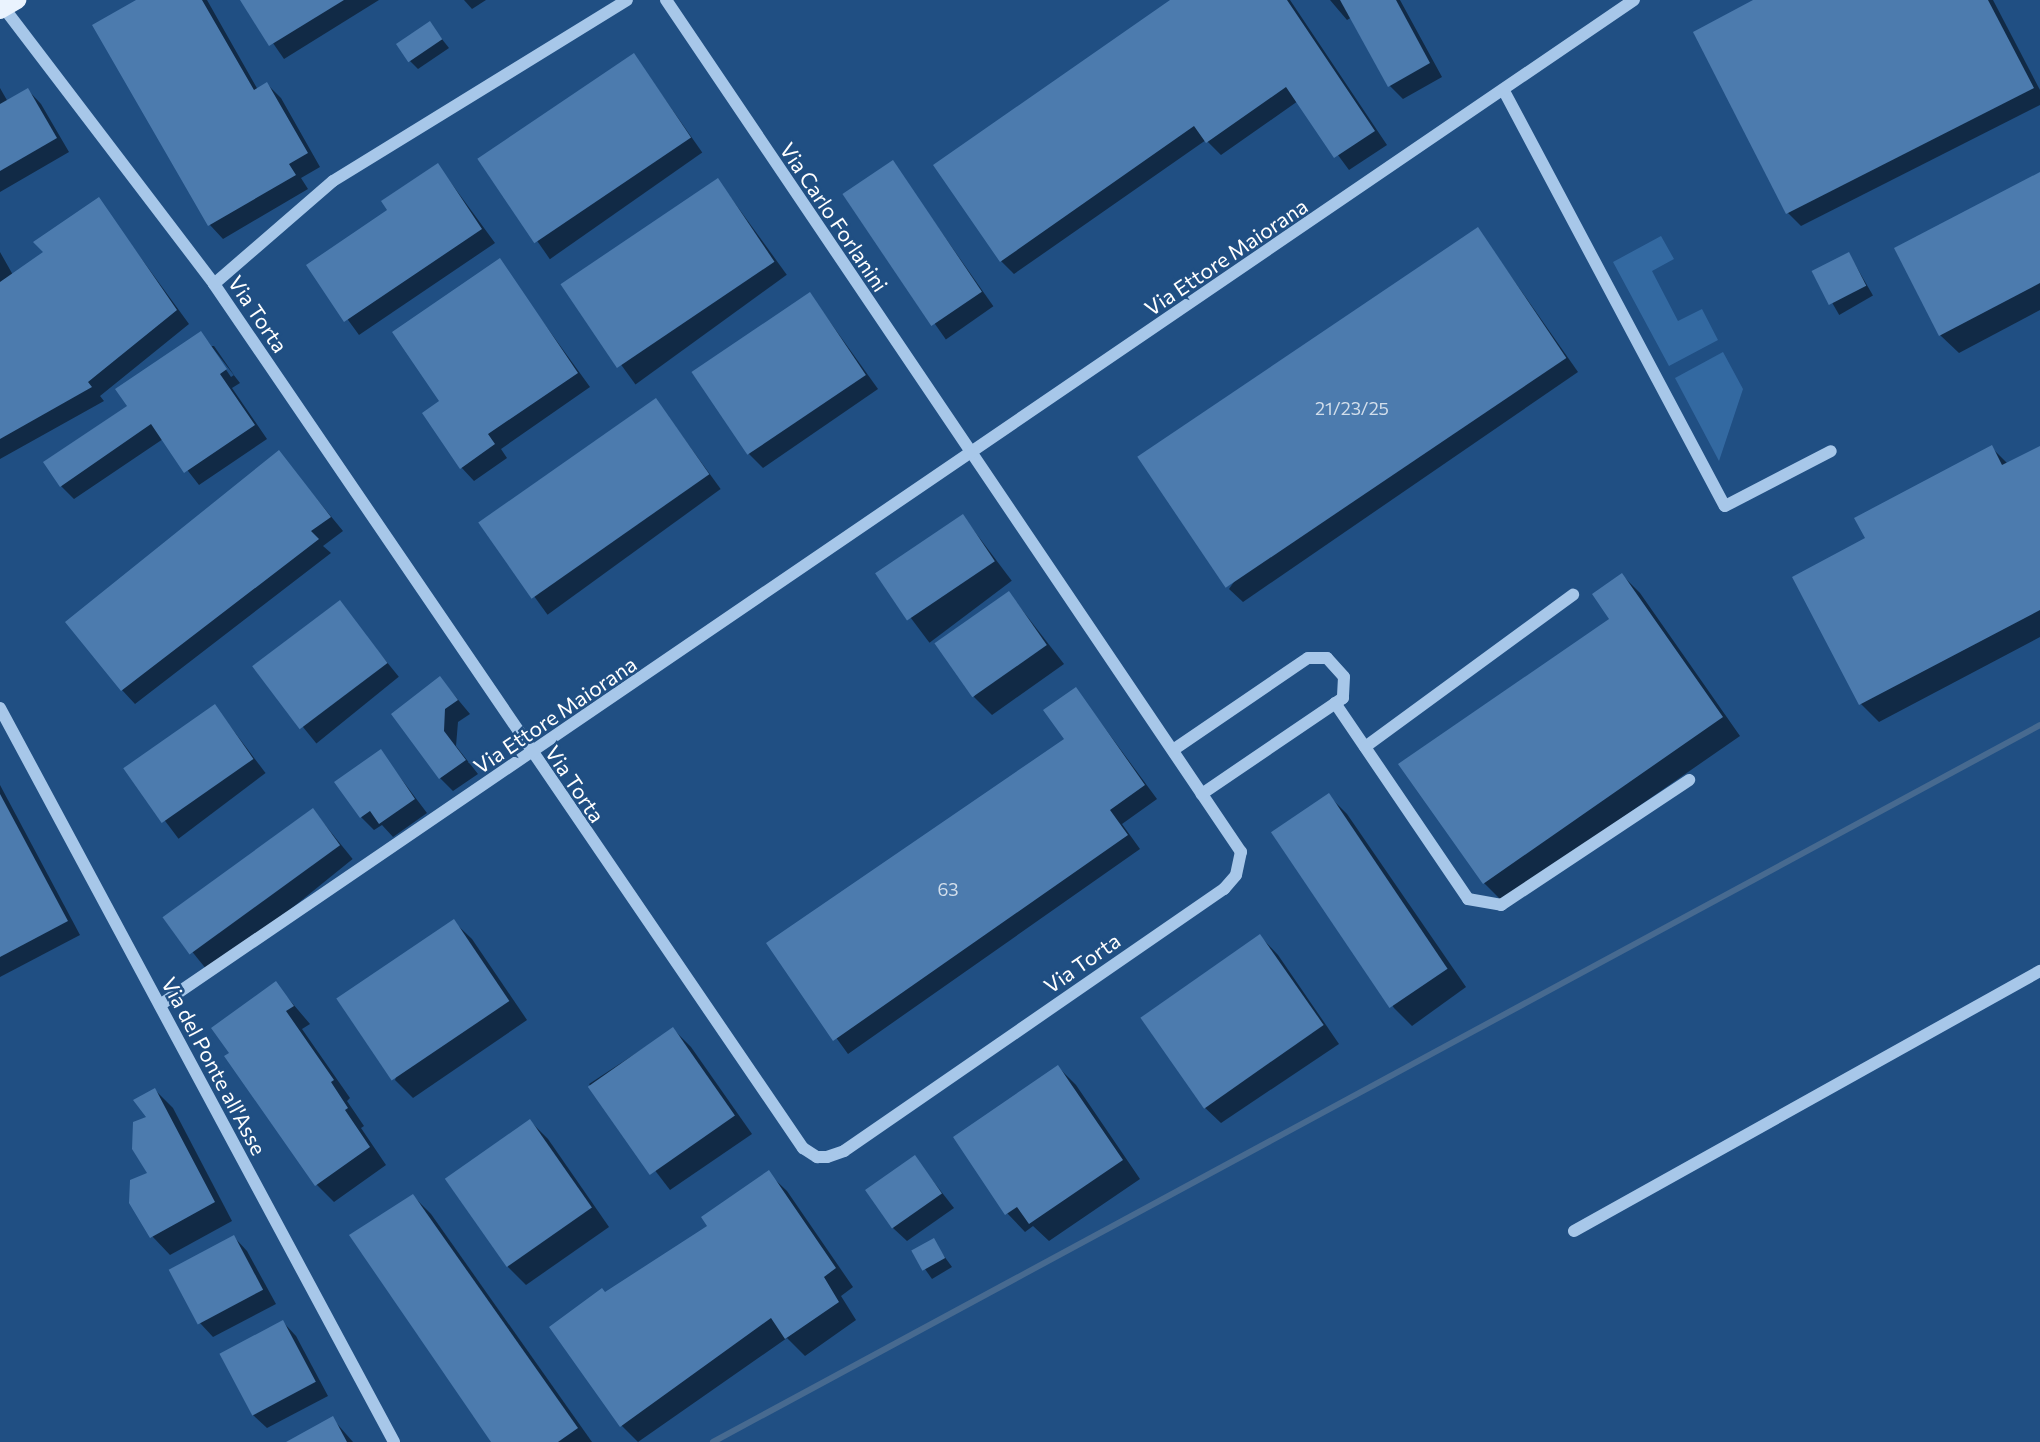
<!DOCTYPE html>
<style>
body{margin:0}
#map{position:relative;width:2040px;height:1442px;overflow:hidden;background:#204f83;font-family:Commissioner,sans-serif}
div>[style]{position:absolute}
.green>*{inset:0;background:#3369a1}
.shadow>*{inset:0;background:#0007;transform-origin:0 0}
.stream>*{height:6px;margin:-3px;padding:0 3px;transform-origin:3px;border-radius:3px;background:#476a90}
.building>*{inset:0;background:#4c7bae;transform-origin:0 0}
.minor>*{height:12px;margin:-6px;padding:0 6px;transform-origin:6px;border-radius:6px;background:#a7c7e9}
.major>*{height:18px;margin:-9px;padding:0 9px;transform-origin:9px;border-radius:9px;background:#eaf3fe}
span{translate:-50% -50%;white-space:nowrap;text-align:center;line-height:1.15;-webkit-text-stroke:5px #204f83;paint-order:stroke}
.number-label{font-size:18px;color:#d2deeb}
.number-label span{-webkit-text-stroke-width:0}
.street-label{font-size:21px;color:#fff}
</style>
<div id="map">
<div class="green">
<i style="clip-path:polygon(1661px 236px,1674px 259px,1652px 271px,1678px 321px,1702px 309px,1718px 340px,1669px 366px,1613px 262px)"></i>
<i style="clip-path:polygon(1723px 352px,1743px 389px,1719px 461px,1675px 378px)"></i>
</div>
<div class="shadow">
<i style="clip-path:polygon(139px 0,207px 0,258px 90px,267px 84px,281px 98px,320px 167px,301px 178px,308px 189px,223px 239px,210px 225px,95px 26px)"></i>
<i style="clip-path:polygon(243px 0,379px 0,284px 59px)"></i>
<i style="clip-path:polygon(464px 0,486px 0,472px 9px)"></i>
<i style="clip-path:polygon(1173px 0,1290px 0,1387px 145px,1349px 170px,1298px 101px,1221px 155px,1206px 140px,1014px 274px,1001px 261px)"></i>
<i style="clip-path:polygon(1330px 0,1400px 0,1442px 77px,1403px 99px,1389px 85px,1352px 17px,1347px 20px)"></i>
<i style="clip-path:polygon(1757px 0,1993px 0,2040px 90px,2040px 105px,1801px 226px,1788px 213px)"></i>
<i style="clip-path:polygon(430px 24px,449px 48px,418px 69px,409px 60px)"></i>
<i style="left:634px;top:55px;width:119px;height:186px;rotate:55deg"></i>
<i style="clip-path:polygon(0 88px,8px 102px,28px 90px,41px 104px,69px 152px,0 192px)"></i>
<i style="left:893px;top:163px;width:175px;height:58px;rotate:55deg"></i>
<i style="clip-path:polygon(438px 165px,495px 243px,359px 335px,308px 265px,389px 211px)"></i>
<i style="clip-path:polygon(2040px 174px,2040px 310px,1959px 353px,1940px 335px)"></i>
<i style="left:718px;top:180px;width:117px;height:187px;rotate:54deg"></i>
<i style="clip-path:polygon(98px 199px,189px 324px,100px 396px,104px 401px,0 459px,0 252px,13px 275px,45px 252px)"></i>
<i style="clip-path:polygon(1478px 229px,1578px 372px,1243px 602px,1229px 589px)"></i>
<i style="left:1849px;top:254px;width:48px;height:39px;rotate:60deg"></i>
<i style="clip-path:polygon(499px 261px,590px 387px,501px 449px,507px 458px,474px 481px,461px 467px,442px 401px)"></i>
<i style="clip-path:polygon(810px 294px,878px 389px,763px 468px,749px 454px)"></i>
<i style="clip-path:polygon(evenodd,201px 333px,240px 383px,232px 388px,267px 439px,199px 485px,163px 439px,74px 499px,61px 486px,201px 333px,210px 346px,214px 346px,234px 375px,231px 377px,210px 346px)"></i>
<i style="left:656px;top:400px;width:110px;height:214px;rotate:54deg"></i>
<i style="clip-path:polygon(1991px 447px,2008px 464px,2040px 448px,2040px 637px,1879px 722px,1861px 704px,1794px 577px,1867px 539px)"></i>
<i style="clip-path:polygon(279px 453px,343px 531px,323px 546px,331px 553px,135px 704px,122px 690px)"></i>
<i style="left:963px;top:516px;width:81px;height:103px;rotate:53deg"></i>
<i style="clip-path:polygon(1622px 575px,1640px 593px,1740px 736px,1502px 901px,1484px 883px,1401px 765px,1612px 620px)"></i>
<i style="clip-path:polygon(1009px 593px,1064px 664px,992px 715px,974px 697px)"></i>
<i style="left:339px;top:603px;width:95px;height:106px;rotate:51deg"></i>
<i style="clip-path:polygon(440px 678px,470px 714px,458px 722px,456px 746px,478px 774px,453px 791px,440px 778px)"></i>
<i style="clip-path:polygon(1076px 689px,1157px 799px,1122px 824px,1140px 849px,848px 1054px,768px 944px,1066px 740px)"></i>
<i style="left:215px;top:706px;width:84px;height:109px;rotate:53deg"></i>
<i style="clip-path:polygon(381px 752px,427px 813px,393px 837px,382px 825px,374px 830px,361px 817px)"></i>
<i style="clip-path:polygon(0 785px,80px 935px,0 977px)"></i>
<i style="clip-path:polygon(1328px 795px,1347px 814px,1466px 987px,1412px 1026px,1394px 1008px,1274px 832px)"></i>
<i style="left:313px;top:810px;width:63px;height:183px;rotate:51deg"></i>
<i style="clip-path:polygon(453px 921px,472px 939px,527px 1020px,413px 1098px,395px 1080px)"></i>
<i style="clip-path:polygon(1260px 936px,1278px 955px,1339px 1044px,1221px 1123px,1202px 1105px)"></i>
<i style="clip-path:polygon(276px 984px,310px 1024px,302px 1029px,350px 1098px,347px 1101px,364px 1126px,361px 1128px,386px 1165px,334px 1202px,317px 1185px,231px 1053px)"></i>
<i style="clip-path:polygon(673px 1029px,691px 1047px,752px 1134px,670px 1190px,589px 1084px)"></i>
<i style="clip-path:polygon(1058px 1067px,1076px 1085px,1140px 1179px,1049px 1241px,1033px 1226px,1025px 1232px,1007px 1213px)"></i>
<i style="clip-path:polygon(155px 1090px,173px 1108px,232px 1221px,170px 1255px,152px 1236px,149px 1118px)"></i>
<i style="clip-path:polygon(530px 1121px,548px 1139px,609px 1227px,526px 1285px,508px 1267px)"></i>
<i style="clip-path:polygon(915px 1158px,954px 1208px,907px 1241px,893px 1228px)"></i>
<i style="clip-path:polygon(768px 1173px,787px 1191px,853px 1287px,841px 1296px,856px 1320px,805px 1356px,787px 1338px,638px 1442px,622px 1426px,605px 1294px,709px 1226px)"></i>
<i style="clip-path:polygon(413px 1196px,431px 1214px,592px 1442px,493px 1442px)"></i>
<i style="clip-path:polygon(234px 1237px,247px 1251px,276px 1304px,213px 1337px,200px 1323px)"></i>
<i style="clip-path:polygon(933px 1241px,952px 1267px,932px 1279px,913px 1252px)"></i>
<i style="clip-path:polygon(283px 1322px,296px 1336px,328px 1396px,267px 1428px,253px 1415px)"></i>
<i style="clip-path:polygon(332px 1418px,353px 1442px,289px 1442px)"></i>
</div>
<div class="stream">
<i style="left:713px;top:1442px;width:1508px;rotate:-28.38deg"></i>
</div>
<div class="building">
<i style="clip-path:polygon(136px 0,202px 0,254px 90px,267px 82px,308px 153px,289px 164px,296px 175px,208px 226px,92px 25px)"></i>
<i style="clip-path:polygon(240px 0,344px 0,269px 46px)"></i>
<i style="clip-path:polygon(1170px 0,1287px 0,1375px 131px,1334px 158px,1286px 87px,1206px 143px,1194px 126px,1000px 262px,933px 165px)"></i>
<i style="clip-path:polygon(1340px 0,1396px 0,1430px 63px,1388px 87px)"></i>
<i style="clip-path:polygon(1753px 0,1988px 0,2034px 88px,1786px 214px,1693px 32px)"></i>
<i style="left:430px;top:21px;width:22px;height:41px;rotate:56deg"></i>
<i style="left:634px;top:53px;width:102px;height:189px;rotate:56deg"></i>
<i style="clip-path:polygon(28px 88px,57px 138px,0 171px,0 104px)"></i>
<i style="left:893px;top:160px;width:159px;height:61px;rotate:56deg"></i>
<i style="clip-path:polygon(438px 163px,482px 229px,344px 322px,306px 265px,387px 210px,381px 201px)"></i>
<i style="clip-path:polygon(2040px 172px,2040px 283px,1939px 336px,1894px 248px)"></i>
<i style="left:718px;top:178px;width:101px;height:190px;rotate:56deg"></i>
<i style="clip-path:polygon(99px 197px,177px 310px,88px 382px,92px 387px,0 439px,0 282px,43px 252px,33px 242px)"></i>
<i style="left:1478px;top:227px;width:158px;height:411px;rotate:56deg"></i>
<i style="left:1849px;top:252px;width:38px;height:42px;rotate:63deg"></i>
<i style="clip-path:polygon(500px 258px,578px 373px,488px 434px,495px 444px,460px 469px,422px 413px,439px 401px,392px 332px)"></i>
<i style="left:810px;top:292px;width:100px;height:143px;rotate:56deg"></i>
<i style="clip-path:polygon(201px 331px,227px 369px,220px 374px,255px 425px,184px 473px,151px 424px,60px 487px,43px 462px,127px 406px,115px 389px)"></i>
<i style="left:656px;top:398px;width:93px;height:217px;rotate:55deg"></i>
<i style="clip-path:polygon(1992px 445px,2002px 465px,2040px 446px,2040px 610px,1859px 705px,1792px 577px,1865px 538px,1854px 518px)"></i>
<i style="clip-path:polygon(279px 450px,331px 517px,311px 531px,319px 539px,121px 691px,65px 622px)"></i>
<i style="left:963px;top:514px;width:57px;height:106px;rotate:56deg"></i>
<i style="clip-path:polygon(1622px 573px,1723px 717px,1483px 884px,1398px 764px,1609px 619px,1592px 594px)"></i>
<i style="left:1009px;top:591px;width:66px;height:91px;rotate:55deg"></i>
<i style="left:340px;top:600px;width:79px;height:110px;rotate:53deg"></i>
<i style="clip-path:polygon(440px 676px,458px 700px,445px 709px,444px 731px,466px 760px,439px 779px,391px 714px)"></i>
<i style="clip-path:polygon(1076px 687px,1145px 785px,1110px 810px,1128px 835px,833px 1041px,766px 943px,1064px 739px,1043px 710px)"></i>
<i style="left:215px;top:704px;width:67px;height:112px;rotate:55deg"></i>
<i style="clip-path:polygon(381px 749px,415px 799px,379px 824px,370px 811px,360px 818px,334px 782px)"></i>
<i style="left:1329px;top:793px;width:212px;height:70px;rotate:56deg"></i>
<i style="clip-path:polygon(0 794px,68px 921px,0 957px)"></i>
<i style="left:313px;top:808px;width:46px;height:186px;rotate:54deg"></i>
<i style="left:454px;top:919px;width:99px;height:142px;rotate:56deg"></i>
<i style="left:1260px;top:934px;width:111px;height:146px;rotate:55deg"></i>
<i style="clip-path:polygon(276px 981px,294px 1006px,286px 1011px,334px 1080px,331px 1082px,348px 1108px,345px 1110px,370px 1147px,315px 1186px,224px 1056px,229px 1053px,211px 1028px)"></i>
<i style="left:673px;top:1027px;width:108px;height:104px;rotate:55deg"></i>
<i style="clip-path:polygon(1058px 1065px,1123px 1160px,1029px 1224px,1017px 1207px,1005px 1215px,953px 1137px)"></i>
<i style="clip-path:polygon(155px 1088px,215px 1202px,150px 1238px,129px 1203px,130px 1180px,147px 1173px,132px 1149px,133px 1122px,146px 1117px,133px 1100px)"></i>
<i style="left:530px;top:1119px;width:108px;height:104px;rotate:55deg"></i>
<i style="left:915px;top:1155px;width:47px;height:61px;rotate:55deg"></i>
<i style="clip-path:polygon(769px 1170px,836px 1268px,824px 1277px,839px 1302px,785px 1339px,771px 1318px,620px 1427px,549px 1327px,602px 1288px,605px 1292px,707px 1226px,701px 1217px)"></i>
<i style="clip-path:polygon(413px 1194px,578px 1428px,558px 1442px,491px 1442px,349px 1235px)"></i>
<i style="left:234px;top:1235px;width:62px;height:74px;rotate:62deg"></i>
<i style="left:934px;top:1238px;width:23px;height:26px;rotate:61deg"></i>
<i style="left:283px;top:1320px;width:70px;height:72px;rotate:62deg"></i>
<i style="clip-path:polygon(333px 1416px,347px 1442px,286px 1442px)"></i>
</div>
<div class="minor">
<i style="left:4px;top:8px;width:347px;rotate:52.7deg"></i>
<i style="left:214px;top:284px;width:1046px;rotate:55.72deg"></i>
<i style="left:803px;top:1148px;width:17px;rotate:33deg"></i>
<i style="left:817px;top:1157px;width:10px"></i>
<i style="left:827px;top:1157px;width:18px;rotate:-19deg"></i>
<i style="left:844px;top:1151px;width:462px;rotate:-34.6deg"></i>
<i style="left:1224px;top:889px;width:18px;rotate:-49deg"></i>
<i style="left:1236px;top:875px;width:24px;rotate:-78deg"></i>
<i style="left:1241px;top:852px;width:1028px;rotate:-124.01deg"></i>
<i style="left:1504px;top:91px;width:470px;rotate:62deg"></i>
<i style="left:1725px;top:506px;width:119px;rotate:-27.4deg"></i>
<i style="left:214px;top:284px;width:157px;rotate:-40.9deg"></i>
<i style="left:333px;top:181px;width:345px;rotate:-31.6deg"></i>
<i style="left:1335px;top:703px;width:237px;rotate:55.8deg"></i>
<i style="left:1468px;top:899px;width:34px;rotate:10deg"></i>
<i style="left:1501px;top:905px;width:226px;rotate:-33.6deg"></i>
<i style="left:0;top:708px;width:833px;rotate:61.77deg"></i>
<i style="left:1365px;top:747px;width:258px;rotate:-36.2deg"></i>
<i style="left:1173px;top:750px;width:163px;rotate:-34.3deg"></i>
<i style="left:1308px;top:658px;width:19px"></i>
<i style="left:1327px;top:658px;width:25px;rotate:48deg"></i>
<i style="left:1344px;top:677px;width:21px;rotate:93deg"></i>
<i style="left:1343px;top:698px;width:171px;rotate:145.8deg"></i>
<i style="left:160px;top:1005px;width:1784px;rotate:-34.29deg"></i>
<i style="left:1574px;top:1231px;width:534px;rotate:-29.16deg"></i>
</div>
<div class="major">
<i style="left:0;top:10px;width:20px;rotate:-30deg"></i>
</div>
<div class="number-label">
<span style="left:1352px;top:408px">21/23/25</span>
<span style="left:948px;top:889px">63</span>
</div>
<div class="street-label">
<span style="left:834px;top:217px;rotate:56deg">Via Carlo Forlanini</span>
<span style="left:1226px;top:257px;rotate:-34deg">Via Ettore Maiorana</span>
<span style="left:258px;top:314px;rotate:56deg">Via Torta</span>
<span style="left:555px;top:715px;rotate:-34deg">Via Ettore Maiorana</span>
<span style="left:575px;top:784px;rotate:56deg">Via Torta</span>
<span style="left:1082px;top:963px;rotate:-35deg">Via Torta</span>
<span style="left:214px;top:1066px;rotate:62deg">Via del Ponte all'Asse</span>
</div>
</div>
